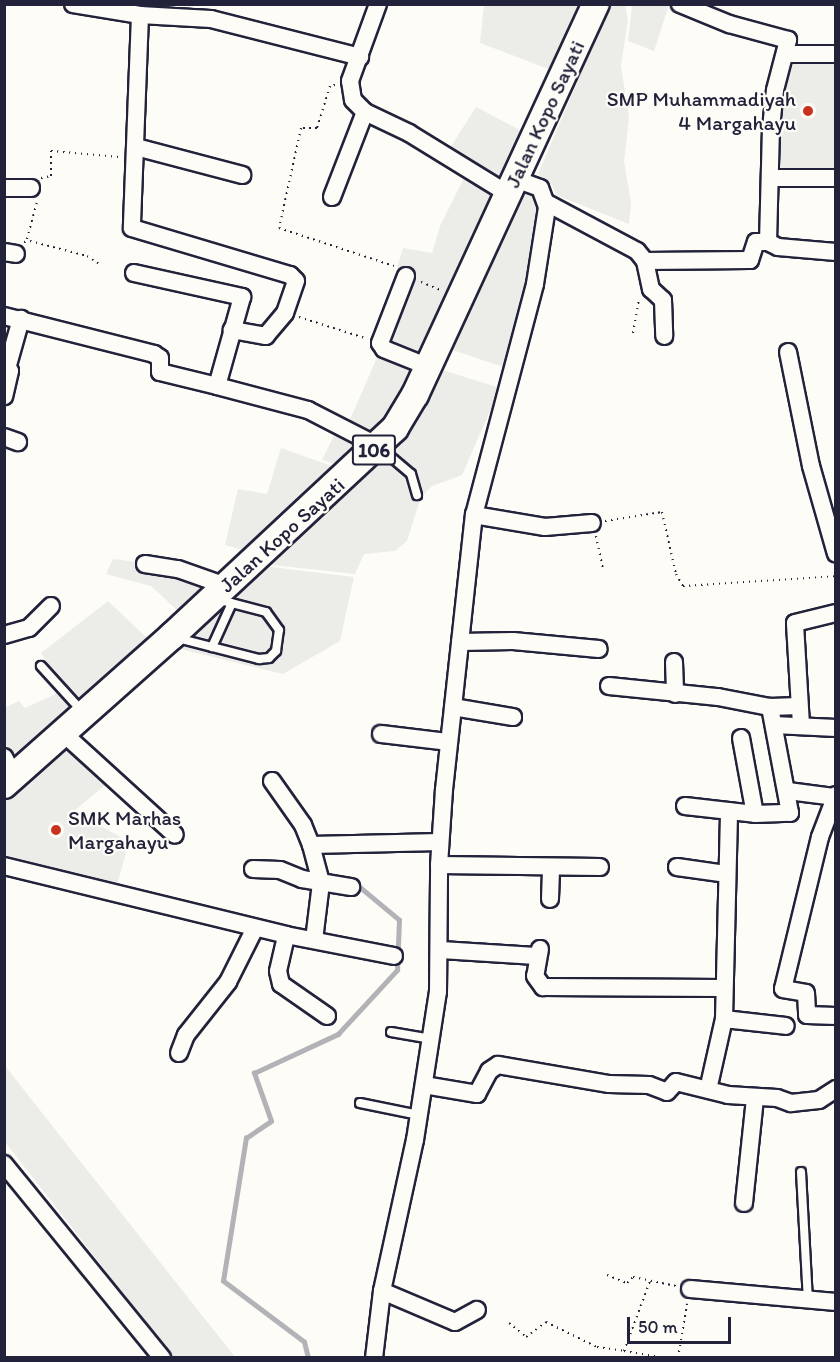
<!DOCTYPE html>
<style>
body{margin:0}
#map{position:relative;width:840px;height:1362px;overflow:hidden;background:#fdfcf7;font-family:Itim,sans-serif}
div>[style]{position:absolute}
.built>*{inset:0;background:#ecece9}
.stream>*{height:4.5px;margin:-2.25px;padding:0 2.25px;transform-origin:2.25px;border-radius:2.25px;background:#b2b2b7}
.path>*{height:2px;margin-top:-1px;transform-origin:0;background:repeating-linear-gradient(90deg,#22223b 0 1.5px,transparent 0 6px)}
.roads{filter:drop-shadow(2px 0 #22223b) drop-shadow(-2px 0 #22223b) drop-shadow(0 2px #22223b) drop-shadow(0 -2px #22223b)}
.service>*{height:8px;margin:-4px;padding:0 4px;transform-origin:4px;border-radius:4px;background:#fdfcf7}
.minor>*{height:16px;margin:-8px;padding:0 8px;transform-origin:8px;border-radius:8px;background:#fdfcf7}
.primary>*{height:26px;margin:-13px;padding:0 13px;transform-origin:13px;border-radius:13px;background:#fdfcf7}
.dots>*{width:16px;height:16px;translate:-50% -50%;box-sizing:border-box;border:3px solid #fdfcf7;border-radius:50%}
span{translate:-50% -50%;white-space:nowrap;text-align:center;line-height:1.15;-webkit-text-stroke:4.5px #fdfcf7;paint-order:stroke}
.shield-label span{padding:2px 4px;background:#fdfcf7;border:2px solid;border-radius:4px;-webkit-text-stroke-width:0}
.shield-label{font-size:20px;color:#22223b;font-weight:700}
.poi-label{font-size:21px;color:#22223b}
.right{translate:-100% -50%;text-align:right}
.left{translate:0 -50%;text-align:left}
.street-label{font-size:21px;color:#22223b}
.frame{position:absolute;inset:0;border:6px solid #22223b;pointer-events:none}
.scale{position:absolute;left:627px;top:1317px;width:104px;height:27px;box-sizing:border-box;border:3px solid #22223b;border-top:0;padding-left:8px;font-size:18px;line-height:21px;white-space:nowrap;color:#22223b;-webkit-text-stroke:4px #fdfcf7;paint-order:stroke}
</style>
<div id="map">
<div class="built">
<i style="clip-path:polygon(484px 5px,582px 5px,554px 71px,480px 43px)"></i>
<i style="clip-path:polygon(610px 5px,625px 5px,628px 20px,621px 66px,629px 117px,624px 162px,631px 202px,629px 224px,556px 195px,552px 185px,538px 174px)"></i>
<i style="clip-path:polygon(632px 5px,669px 5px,654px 51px,628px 41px)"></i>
<i style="clip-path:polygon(784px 51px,835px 55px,835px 174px,776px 168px)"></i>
<i style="clip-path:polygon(476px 107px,524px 132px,427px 358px,381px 425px,341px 466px,322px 460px,340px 423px,348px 424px,397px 312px,410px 276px,397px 267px,403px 248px,432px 253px,440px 226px,471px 164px,447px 153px)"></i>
<i style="clip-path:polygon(521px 187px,544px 200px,538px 271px,506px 368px,447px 348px)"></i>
<i style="clip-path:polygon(439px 369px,500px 388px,462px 475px,432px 486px,421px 497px,407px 541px,395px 551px,364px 554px,355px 574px,264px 564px)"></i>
<i style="clip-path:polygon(281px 448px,340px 469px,249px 552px,225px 545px,238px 489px,267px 494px)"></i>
<i style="clip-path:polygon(113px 559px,225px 573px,180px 613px,151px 586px,106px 574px)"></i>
<i style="clip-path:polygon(263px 566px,354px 577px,340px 641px,283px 674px,176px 648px)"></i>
<i style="clip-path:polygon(108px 601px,147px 638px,73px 703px,41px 653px)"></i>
<i style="clip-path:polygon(58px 693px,71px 709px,5px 765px,4px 708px,19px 701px,25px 708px)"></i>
<i style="clip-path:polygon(66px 740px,111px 780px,67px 817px,76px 812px,129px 842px,115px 892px,5px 861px,5px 792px,25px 777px,37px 788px,26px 776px)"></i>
<i style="clip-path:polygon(4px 1066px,5px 1066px,235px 1357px,173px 1357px,5px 1142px)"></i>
</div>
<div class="stream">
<i style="left:308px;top:1358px;width:16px;rotate:-104deg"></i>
<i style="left:304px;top:1342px;width:101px;rotate:-143deg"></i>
<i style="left:223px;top:1281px;width:145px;rotate:-80.9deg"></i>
<i style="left:246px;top:1138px;width:30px;rotate:-34deg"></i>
<i style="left:271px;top:1121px;width:51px;rotate:-109.5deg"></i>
<i style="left:254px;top:1073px;width:93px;rotate:-24.9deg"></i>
<i style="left:338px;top:1034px;width:87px;rotate:-47.3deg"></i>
<i style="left:397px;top:970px;width:50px;rotate:-87.7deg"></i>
<i style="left:399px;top:920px;width:53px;rotate:-140.3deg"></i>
</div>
<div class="path">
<i style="left:335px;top:85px;width:5px;rotate:169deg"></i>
<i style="left:330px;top:86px;width:44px;rotate:107.2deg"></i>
<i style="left:317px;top:128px;width:16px;rotate:180deg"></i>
<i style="left:301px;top:128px;width:102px;rotate:102.4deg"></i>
<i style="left:279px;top:228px;width:121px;rotate:18.3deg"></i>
<i style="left:41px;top:178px;width:10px;rotate:-11deg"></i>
<i style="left:51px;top:176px;width:25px;rotate:-90deg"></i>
<i style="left:51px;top:151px;width:69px;rotate:5deg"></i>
<i style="left:27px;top:239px;width:38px;rotate:-75deg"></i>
<i style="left:24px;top:242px;width:6px;rotate:-9deg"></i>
<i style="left:30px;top:241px;width:59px;rotate:14.7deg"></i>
<i style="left:87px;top:256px;width:17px;rotate:33deg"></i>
<i style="left:421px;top:282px;width:22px;rotate:22deg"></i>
<i style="left:299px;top:317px;width:69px;rotate:17.7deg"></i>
<i style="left:633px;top:333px;width:35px;rotate:-80deg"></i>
<i style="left:605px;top:521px;width:58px;rotate:-9deg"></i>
<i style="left:662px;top:512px;width:64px;rotate:77.3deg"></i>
<i style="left:676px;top:574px;width:14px;rotate:60deg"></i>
<i style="left:683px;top:586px;width:153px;rotate:-3.7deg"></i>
<i style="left:596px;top:536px;width:33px;rotate:78deg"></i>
<i style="left:607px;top:1275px;width:22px;rotate:22deg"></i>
<i style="left:627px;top:1283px;width:8px;rotate:-45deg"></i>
<i style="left:633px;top:1277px;width:44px;rotate:11.8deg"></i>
<i style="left:509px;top:1323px;width:22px;rotate:39deg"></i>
<i style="left:526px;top:1337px;width:25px;rotate:-37deg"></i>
<i style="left:546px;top:1322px;width:57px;rotate:26.1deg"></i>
<i style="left:597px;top:1347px;width:27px;rotate:8deg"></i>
<i style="left:624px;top:1351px;width:75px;rotate:-69.6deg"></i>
<i style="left:624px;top:1351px;width:43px;rotate:9.5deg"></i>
<i style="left:678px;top:1358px;width:55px;rotate:-80.5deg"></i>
<i style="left:744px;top:1358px;width:2px;rotate:-90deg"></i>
</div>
<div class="roads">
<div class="service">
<i style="left:378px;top:446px;width:43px;rotate:40.3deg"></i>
<i style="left:411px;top:474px;width:22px;rotate:74deg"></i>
<i style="left:177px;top:638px;width:85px;rotate:14.4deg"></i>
<i style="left:259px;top:659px;width:10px;rotate:-6deg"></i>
<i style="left:269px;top:658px;width:10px;rotate:-45deg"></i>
<i style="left:276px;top:651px;width:21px;rotate:-82deg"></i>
<i style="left:279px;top:630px;width:22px;rotate:-126deg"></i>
<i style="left:266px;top:612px;width:52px;rotate:-165.4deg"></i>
<i style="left:212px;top:647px;width:48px;rotate:-65.6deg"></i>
<i style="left:41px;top:666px;width:61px;rotate:47.7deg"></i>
<i style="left:391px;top:1032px;width:41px;rotate:9.9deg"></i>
<i style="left:360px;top:1103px;width:60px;rotate:11.5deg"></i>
<i style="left:801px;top:1172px;width:128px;rotate:86.9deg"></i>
</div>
<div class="minor">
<i style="left:73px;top:4px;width:68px;rotate:9.3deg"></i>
<i style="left:140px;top:15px;width:71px;rotate:3.2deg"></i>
<i style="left:211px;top:19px;width:154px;rotate:14.3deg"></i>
<i style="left:378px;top:4px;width:82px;rotate:110deg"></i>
<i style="left:350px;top:81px;width:19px;rotate:81deg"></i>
<i style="left:353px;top:100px;width:17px;rotate:45deg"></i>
<i style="left:365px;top:112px;width:49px;rotate:25.5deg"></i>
<i style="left:409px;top:133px;width:116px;rotate:31.6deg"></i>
<i style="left:140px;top:15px;width:213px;rotate:92.2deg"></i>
<i style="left:132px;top:228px;width:165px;rotate:16.6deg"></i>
<i style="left:290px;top:275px;width:8px;rotate:45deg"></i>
<i style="left:296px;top:281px;width:34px;rotate:109deg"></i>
<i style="left:285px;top:313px;width:30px;rotate:130deg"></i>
<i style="left:266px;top:336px;width:35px;rotate:-170deg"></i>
<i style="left:785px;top:54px;width:51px"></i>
<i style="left:136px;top:147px;width:110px;rotate:14.8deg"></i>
<i style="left:771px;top:178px;width:65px"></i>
<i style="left:4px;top:188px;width:27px"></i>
<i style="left:332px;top:197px;width:91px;rotate:-68.8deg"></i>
<i style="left:547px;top:203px;width:102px;rotate:28.1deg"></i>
<i style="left:637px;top:251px;width:13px;rotate:51deg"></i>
<i style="left:645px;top:261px;width:29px;rotate:78deg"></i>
<i style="left:651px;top:289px;width:16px;rotate:43deg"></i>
<i style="left:663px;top:300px;width:36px;rotate:88deg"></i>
<i style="left:768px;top:242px;width:11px;rotate:27deg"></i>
<i style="left:778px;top:247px;width:58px;rotate:4.9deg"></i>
<i style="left:4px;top:252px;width:12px;rotate:9deg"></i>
<i style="left:645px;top:261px;width:105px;rotate:-0.5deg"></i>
<i style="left:750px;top:260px;width:19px;rotate:-72deg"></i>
<i style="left:756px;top:242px;width:12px"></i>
<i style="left:768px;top:242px;width:114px;rotate:-88.5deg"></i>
<i style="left:771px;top:128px;width:38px;rotate:-84deg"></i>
<i style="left:775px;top:90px;width:52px;rotate:-75.4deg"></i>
<i style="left:788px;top:40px;width:61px;rotate:-164.8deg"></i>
<i style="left:729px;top:24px;width:53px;rotate:-157.8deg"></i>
<i style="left:134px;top:273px;width:111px;rotate:12.5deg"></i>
<i style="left:242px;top:297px;width:92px;rotate:105.7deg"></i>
<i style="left:217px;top:386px;width:94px;rotate:14.8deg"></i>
<i style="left:308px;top:410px;width:79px;rotate:27.2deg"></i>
<i style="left:406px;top:276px;width:72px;rotate:111.2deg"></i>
<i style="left:380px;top:343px;width:7px;rotate:56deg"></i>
<i style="left:384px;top:349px;width:48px;rotate:21.8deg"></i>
<i style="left:4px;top:316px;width:155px;rotate:14.2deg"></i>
<i style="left:154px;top:354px;width:7px;rotate:34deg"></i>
<i style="left:160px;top:358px;width:14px;rotate:90deg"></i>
<i style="left:160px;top:372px;width:59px;rotate:13.8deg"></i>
<i style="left:788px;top:352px;width:116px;rotate:78.6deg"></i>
<i style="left:811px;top:466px;width:91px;rotate:74.1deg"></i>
<i style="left:4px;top:364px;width:9px;rotate:49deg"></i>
<i style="left:10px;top:371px;width:26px;rotate:103deg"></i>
<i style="left:8px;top:365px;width:48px;rotate:-74.2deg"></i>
<i style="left:4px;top:437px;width:15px;rotate:20deg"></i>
<i style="left:474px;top:515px;width:72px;rotate:9.6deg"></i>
<i style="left:545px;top:527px;width:47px;rotate:-4.9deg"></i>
<i style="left:145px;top:564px;width:33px;rotate:9deg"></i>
<i style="left:178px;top:569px;width:51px;rotate:19.5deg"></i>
<i style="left:4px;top:635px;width:26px;rotate:-16deg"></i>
<i style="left:29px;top:628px;width:31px;rotate:-45deg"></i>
<i style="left:460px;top:642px;width:53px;rotate:-1.1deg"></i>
<i style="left:513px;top:641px;width:86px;rotate:5.3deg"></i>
<i style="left:674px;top:662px;width:32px;rotate:88deg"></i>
<i style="left:609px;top:686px;width:110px;rotate:5.8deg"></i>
<i style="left:718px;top:697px;width:53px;rotate:10.9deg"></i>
<i style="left:770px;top:707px;width:29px;rotate:-2deg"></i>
<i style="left:453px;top:707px;width:61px;rotate:9.5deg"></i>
<i style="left:774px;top:725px;width:62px;rotate:2.8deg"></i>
<i style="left:801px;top:725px;width:102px;rotate:-93.4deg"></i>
<i style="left:795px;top:623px;width:42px;rotate:-13.7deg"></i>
<i style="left:63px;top:733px;width:151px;rotate:42.3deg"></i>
<i style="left:381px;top:734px;width:67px;rotate:6.8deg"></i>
<i style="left:741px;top:738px;width:77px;rotate:79.6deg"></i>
<i style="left:4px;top:757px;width:22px;rotate:63deg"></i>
<i style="left:272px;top:781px;width:54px;rotate:54.8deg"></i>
<i style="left:303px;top:825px;width:22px;rotate:68deg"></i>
<i style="left:311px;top:845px;width:39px;rotate:75deg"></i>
<i style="left:321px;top:883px;width:57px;rotate:97deg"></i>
<i style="left:788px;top:791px;width:46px;rotate:7.4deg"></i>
<i style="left:836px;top:795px;width:45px;rotate:110.9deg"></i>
<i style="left:820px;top:837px;width:156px;rotate:103.7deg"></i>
<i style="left:783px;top:989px;width:23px;rotate:10deg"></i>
<i style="left:806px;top:993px;width:22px;rotate:87deg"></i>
<i style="left:807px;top:1015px;width:29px;rotate:2deg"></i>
<i style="left:685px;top:806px;width:70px;rotate:6.5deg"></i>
<i style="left:755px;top:814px;width:35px;rotate:-2deg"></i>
<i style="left:790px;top:813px;width:108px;rotate:-100.7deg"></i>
<i style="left:311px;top:845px;width:129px;rotate:-1.3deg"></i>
<i style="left:439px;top:865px;width:161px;rotate:0.7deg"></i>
<i style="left:4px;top:866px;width:290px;rotate:13.7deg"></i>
<i style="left:677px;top:867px;width:49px;rotate:8.1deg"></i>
<i style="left:253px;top:869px;width:27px;rotate:2deg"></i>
<i style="left:280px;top:870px;width:24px;rotate:22deg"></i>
<i style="left:302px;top:879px;width:50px;rotate:9.3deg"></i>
<i style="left:550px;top:899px;width:31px;rotate:-88deg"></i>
<i style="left:540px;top:949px;width:27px;rotate:100deg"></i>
<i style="left:535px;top:976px;width:14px;rotate:54deg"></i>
<i style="left:543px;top:987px;width:178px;rotate:0.3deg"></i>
<i style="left:441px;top:950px;width:95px;rotate:3.6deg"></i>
<i style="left:327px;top:1016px;width:56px;rotate:-145.2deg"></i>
<i style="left:281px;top:984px;width:13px;rotate:-103deg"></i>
<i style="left:278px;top:971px;width:37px;rotate:-77deg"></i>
<i style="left:286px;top:935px;width:110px;rotate:11deg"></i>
<i style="left:724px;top:1019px;width:62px;rotate:6.4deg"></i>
<i style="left:179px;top:1053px;width:19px;rotate:-69deg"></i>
<i style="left:186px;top:1035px;width:68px;rotate:-51.6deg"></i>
<i style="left:228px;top:982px;width:60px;rotate:-63.4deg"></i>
<i style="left:710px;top:1081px;width:64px;rotate:-77.3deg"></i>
<i style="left:724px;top:1019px;width:208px;rotate:-88.6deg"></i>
<i style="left:424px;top:1085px;width:54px;rotate:9.6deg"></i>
<i style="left:477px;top:1094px;width:26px;rotate:-62deg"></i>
<i style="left:489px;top:1071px;width:11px;rotate:-34deg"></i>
<i style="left:498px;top:1065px;width:113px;rotate:9.7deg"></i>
<i style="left:609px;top:1084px;width:40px;rotate:1.4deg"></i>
<i style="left:649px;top:1085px;width:19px;rotate:21deg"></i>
<i style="left:667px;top:1092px;width:13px;rotate:-48deg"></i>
<i style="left:676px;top:1082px;width:54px;rotate:14deg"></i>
<i style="left:728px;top:1095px;width:49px;rotate:3.5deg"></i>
<i style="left:777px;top:1098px;width:15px;rotate:20deg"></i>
<i style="left:791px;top:1103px;width:28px;rotate:-6deg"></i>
<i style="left:819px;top:1100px;width:20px;rotate:-33deg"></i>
<i style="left:4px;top:1164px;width:250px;rotate:50.8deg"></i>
<i style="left:744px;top:1203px;width:106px;rotate:-84deg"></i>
<i style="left:690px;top:1289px;width:147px;rotate:5.1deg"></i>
<i style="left:382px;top:1291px;width:79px;rotate:23deg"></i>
<i style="left:455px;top:1322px;width:25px;rotate:-29deg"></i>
<i style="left:374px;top:1358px;width:67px;rotate:-83.2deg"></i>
<i style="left:382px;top:1291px;width:155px;rotate:-77.7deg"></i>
<i style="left:415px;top:1140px;width:150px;rotate:-81.2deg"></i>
<i style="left:438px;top:992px;width:127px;rotate:-89.5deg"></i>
<i style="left:439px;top:865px;width:75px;rotate:-86.2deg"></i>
<i style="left:444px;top:790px;width:277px;rotate:-83.8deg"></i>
<i style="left:474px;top:515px;width:239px;rotate:-75.2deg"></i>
<i style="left:535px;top:284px;width:78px;rotate:-81.1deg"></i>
<i style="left:547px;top:207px;width:20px;rotate:-110deg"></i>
<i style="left:540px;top:188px;width:27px;rotate:-160deg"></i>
</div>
<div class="primary">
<i style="left:4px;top:785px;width:225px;rotate:-41.6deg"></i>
<i style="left:172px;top:636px;width:305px;rotate:-43deg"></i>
<i style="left:395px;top:428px;width:39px;rotate:-59deg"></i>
<i style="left:415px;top:395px;width:431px;rotate:-65.2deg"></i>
</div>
</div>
<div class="dots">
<i style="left:808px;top:111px;background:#c8321e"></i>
<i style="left:56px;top:830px;background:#c8321e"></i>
</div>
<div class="shield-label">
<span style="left:374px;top:450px">106</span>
</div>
<div class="poi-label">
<span class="right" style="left:796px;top:111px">SMP Muhammadiyah<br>4 Margahayu</span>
<span class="left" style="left:68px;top:830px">SMK Marhas<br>Margahayu</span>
</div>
<div class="street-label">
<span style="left:545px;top:114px;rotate:-65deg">Jalan Kopo Sayati</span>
<span style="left:282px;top:535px;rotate:-42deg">Jalan Kopo Sayati</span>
</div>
<div class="frame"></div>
<div class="scale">50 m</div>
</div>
